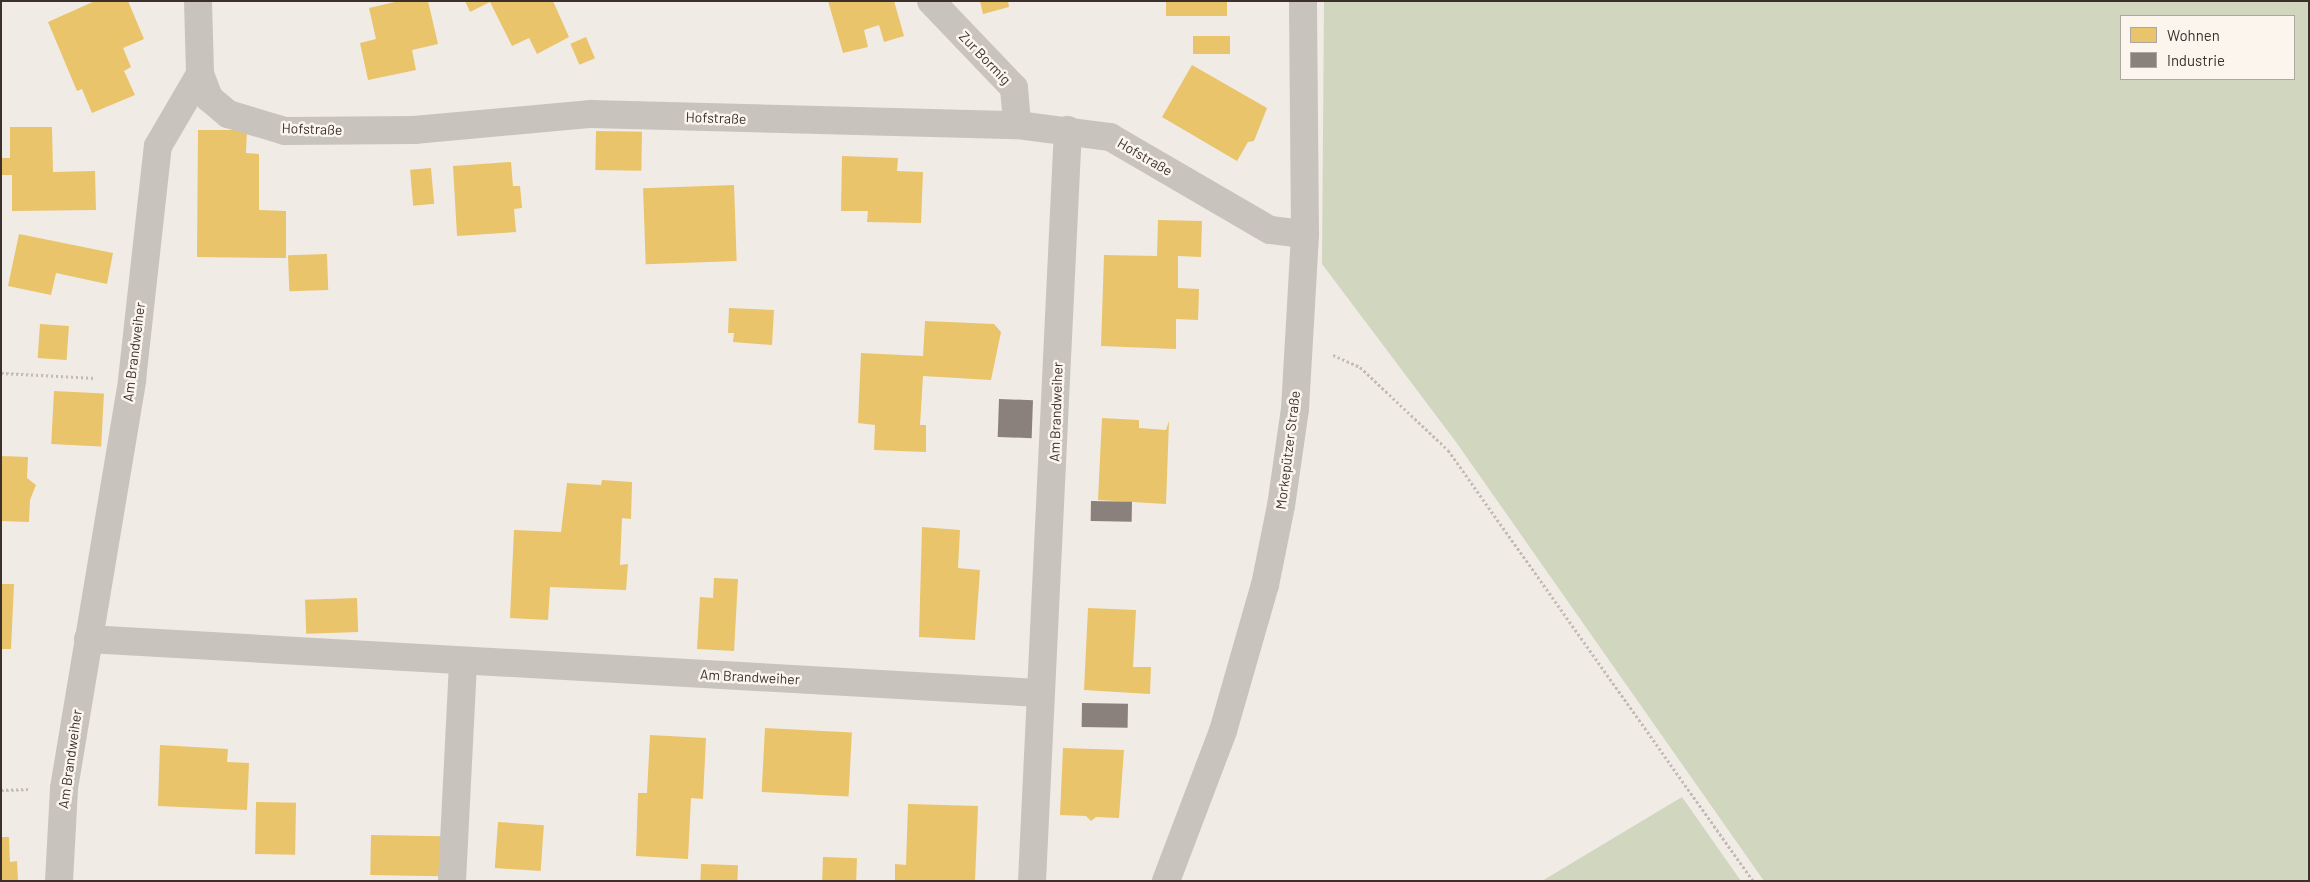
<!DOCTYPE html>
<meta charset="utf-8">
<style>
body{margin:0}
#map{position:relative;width:2310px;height:882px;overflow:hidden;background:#f0ebe5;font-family:Barlow,sans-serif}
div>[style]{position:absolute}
.green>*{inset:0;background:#d1d6bf}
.homes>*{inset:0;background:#e9c46a;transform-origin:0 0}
.industry>*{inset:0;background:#8a817c;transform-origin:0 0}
.path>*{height:3px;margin-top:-1.5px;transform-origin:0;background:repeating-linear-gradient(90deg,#c2bbb6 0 2.5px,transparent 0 5px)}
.minor>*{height:28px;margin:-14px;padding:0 14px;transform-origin:14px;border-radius:14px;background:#c9c3be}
span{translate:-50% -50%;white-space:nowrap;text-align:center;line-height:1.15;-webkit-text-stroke:5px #fbf5ee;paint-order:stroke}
.street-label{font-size:14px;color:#3b302b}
.frame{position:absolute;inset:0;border:2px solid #3b302b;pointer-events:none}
.legend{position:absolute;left:2120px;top:15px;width:175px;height:65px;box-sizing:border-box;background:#fbf5ee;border:1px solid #aea6a0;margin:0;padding:6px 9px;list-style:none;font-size:15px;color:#3b302b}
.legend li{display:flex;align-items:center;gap:10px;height:25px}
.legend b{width:25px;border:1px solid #aea6a0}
</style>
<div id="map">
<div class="green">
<i style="clip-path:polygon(evenodd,1324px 1px,2309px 1px,2309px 881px,1764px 881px,1456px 442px,1322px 264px,1324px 1px,2121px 16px,2294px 16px,2294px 79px,2121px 79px,2121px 16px)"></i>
<i style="clip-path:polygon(1682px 797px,1741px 881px,1542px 881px)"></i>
</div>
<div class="homes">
<i style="clip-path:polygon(95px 1px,128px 1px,144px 39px,123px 48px,131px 67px,124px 71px,135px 95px,92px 113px,82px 89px,77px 91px,48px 22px)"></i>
<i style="clip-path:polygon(399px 1px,428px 1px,438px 44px,412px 50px,416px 70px,368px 80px,360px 43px,376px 39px,369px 8px)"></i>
<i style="clip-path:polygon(465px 1px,553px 1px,569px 37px,537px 54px,529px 38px,512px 46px,490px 2px,470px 12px)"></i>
<i style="clip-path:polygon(828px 1px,894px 1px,904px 36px,884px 42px,879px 25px,864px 30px,868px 47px,843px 53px)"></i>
<i style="clip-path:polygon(980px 1px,1008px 1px,1009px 7px,983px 14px)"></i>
<i style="left:1166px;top:1px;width:61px;height:15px"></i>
<i style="left:1193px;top:36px;width:37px;height:18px"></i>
<i style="left:586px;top:37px;width:23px;height:17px;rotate:67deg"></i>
<i style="clip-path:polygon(1192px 65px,1267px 108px,1254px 141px,1248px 142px,1237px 161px,1162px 117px)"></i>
<i style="clip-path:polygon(10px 127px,52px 127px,53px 172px,95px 171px,96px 210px,12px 211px,12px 175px,1px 175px,1px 158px,10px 158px)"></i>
<i style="clip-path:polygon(198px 130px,247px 130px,246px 153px,259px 154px,259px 210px,286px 211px,286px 258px,197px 257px)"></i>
<i style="left:596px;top:131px;width:46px;height:39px;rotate:1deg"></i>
<i style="clip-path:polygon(842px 156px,898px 158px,897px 171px,923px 172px,921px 223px,867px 222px,868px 211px,841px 211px)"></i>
<i style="clip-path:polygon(511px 162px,513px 186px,520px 186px,522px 208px,514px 209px,516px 232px,457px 236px,453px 166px)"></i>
<i style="left:431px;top:168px;width:36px;height:21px;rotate:85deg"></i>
<i style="left:734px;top:185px;width:76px;height:91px;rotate:88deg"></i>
<i style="clip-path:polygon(1158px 220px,1202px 221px,1201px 257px,1178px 256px,1178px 288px,1199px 289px,1198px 320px,1176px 319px,1176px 349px,1101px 346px,1104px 255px,1157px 256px)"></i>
<i style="clip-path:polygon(19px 234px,113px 253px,107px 284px,56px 273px,51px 295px,8px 286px)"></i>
<i style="left:327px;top:254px;width:36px;height:39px;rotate:88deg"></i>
<i style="clip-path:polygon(729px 308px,774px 310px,772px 345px,733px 342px,734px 333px,728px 333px)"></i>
<i style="clip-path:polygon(925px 321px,994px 324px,1001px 332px,991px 380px,923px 376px,920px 425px,926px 425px,926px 452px,874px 450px,875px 425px,858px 423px,861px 353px,923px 356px)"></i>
<i style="left:40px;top:324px;width:29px;height:34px;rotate:4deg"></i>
<i style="left:54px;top:391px;width:50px;height:53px;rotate:3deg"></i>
<i style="clip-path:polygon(1102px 418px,1139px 420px,1139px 428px,1166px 430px,1169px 421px,1166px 504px,1098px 500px)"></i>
<i style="clip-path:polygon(1px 456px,28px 457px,27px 478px,36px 485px,30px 500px,29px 522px,1px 521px)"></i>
<i style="clip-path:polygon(602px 480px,632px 482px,631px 519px,622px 518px,620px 565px,628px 564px,626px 590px,550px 587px,548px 620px,510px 618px,514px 530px,561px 532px,567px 483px,601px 485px)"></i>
<i style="clip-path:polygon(922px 527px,960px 530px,958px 568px,980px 570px,975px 640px,919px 637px)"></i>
<i style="clip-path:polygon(714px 578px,738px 579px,734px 651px,697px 649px,700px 597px,713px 598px)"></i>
<i style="clip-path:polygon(1px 584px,14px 584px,11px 649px,1px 649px)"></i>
<i style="left:357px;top:598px;width:34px;height:52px;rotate:88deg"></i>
<i style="clip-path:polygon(1088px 608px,1136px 610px,1133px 667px,1151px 667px,1150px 694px,1084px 690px)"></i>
<i style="left:765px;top:728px;width:87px;height:64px;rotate:3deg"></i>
<i style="clip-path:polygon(650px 735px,706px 738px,703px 799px,691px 798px,688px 859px,636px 856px,638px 793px,647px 793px)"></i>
<i style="clip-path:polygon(160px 745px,228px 749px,227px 762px,249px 763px,247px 810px,158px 806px)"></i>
<i style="clip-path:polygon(1063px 748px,1124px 750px,1119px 818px,1096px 817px,1091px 821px,1086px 816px,1060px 815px)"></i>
<i style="left:256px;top:802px;width:40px;height:52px;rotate:1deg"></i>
<i style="clip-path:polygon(908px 804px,978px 806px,975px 881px,895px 881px,895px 864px,906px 865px)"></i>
<i style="left:498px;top:822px;width:46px;height:46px;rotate:4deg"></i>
<i style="left:371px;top:835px;width:71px;height:40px;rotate:1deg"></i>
<i style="clip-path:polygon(1px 837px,9px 837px,10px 862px,17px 861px,18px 881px,1px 881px)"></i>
<i style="left:823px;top:857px;width:34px;height:24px;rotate:2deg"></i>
<i style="left:701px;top:864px;width:37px;height:17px;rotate:2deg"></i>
</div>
<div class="industry">
<i style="left:999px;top:399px;width:34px;height:38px;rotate:2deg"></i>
<i style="left:1091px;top:501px;width:41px;height:20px;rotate:1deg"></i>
<i style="left:1082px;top:703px;width:46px;height:24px;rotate:1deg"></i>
</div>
<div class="path">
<i style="left:1333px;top:355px;width:30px;rotate:24deg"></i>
<i style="left:1360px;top:367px;width:121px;rotate:43.3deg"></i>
<i style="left:1448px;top:450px;width:528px;rotate:54.71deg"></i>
<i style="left:1px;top:373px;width:95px;rotate:3deg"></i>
<i style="left:1px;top:790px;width:27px;rotate:-2deg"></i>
</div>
<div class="minor">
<i style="left:198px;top:1px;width:73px;rotate:88.4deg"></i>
<i style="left:200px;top:74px;width:26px;rotate:69deg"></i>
<i style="left:209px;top:98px;width:25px;rotate:40deg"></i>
<i style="left:228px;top:114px;width:59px;rotate:16.6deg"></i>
<i style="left:285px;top:131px;width:129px;rotate:-0.4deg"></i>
<i style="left:414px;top:130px;width:178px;rotate:-5.2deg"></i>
<i style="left:591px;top:114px;width:426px;rotate:1.5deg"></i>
<i style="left:1017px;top:125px;width:94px;rotate:7.4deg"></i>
<i style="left:1110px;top:137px;width:185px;rotate:30.2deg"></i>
<i style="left:1270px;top:230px;width:35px;rotate:7deg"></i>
<i style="left:931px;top:1px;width:120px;rotate:46.3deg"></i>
<i style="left:1014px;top:88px;width:37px;rotate:85deg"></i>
<i style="left:88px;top:639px;width:952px;rotate:3.25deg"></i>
<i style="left:59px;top:881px;width:93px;rotate:-86.9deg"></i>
<i style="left:64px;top:788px;width:414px;rotate:-80.5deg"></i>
<i style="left:132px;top:380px;width:235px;rotate:-83.7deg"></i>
<i style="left:158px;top:146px;width:83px;rotate:-59.7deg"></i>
<i style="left:452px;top:881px;width:220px;rotate:-87.1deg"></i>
<i style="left:1032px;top:881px;width:752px;rotate:-87.26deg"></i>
<i style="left:1166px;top:881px;width:160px;rotate:-69.2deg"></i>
<i style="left:1223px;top:731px;width:152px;rotate:-74deg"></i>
<i style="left:1265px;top:585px;width:81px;rotate:-78.6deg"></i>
<i style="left:1281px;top:506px;width:98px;rotate:-81.8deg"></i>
<i style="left:1295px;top:409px;width:175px;rotate:-86.7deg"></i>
<i style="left:1305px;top:234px;width:233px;rotate:-90.5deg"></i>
</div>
<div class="street-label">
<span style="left:985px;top:58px;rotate:46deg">Zur Bormig</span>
<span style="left:716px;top:118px;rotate:2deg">Hofstraße</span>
<span style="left:312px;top:129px;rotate:2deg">Hofstraße</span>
<span style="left:1145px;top:157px;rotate:30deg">Hofstraße</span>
<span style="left:134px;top:352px;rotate:-83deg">Am Brandweiher</span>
<span style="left:1056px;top:412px;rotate:-88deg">Am Brandweiher</span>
<span style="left:1288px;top:450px;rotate:-83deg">Morkepützer Straße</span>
<span style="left:750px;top:677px;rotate:3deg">Am Brandweiher</span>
<span style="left:70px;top:759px;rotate:-82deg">Am Brandweiher</span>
</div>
<div class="frame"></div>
<ul class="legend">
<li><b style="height:14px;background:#e9c46a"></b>Wohnen</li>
<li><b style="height:14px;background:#8a817c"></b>Industrie</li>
</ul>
</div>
